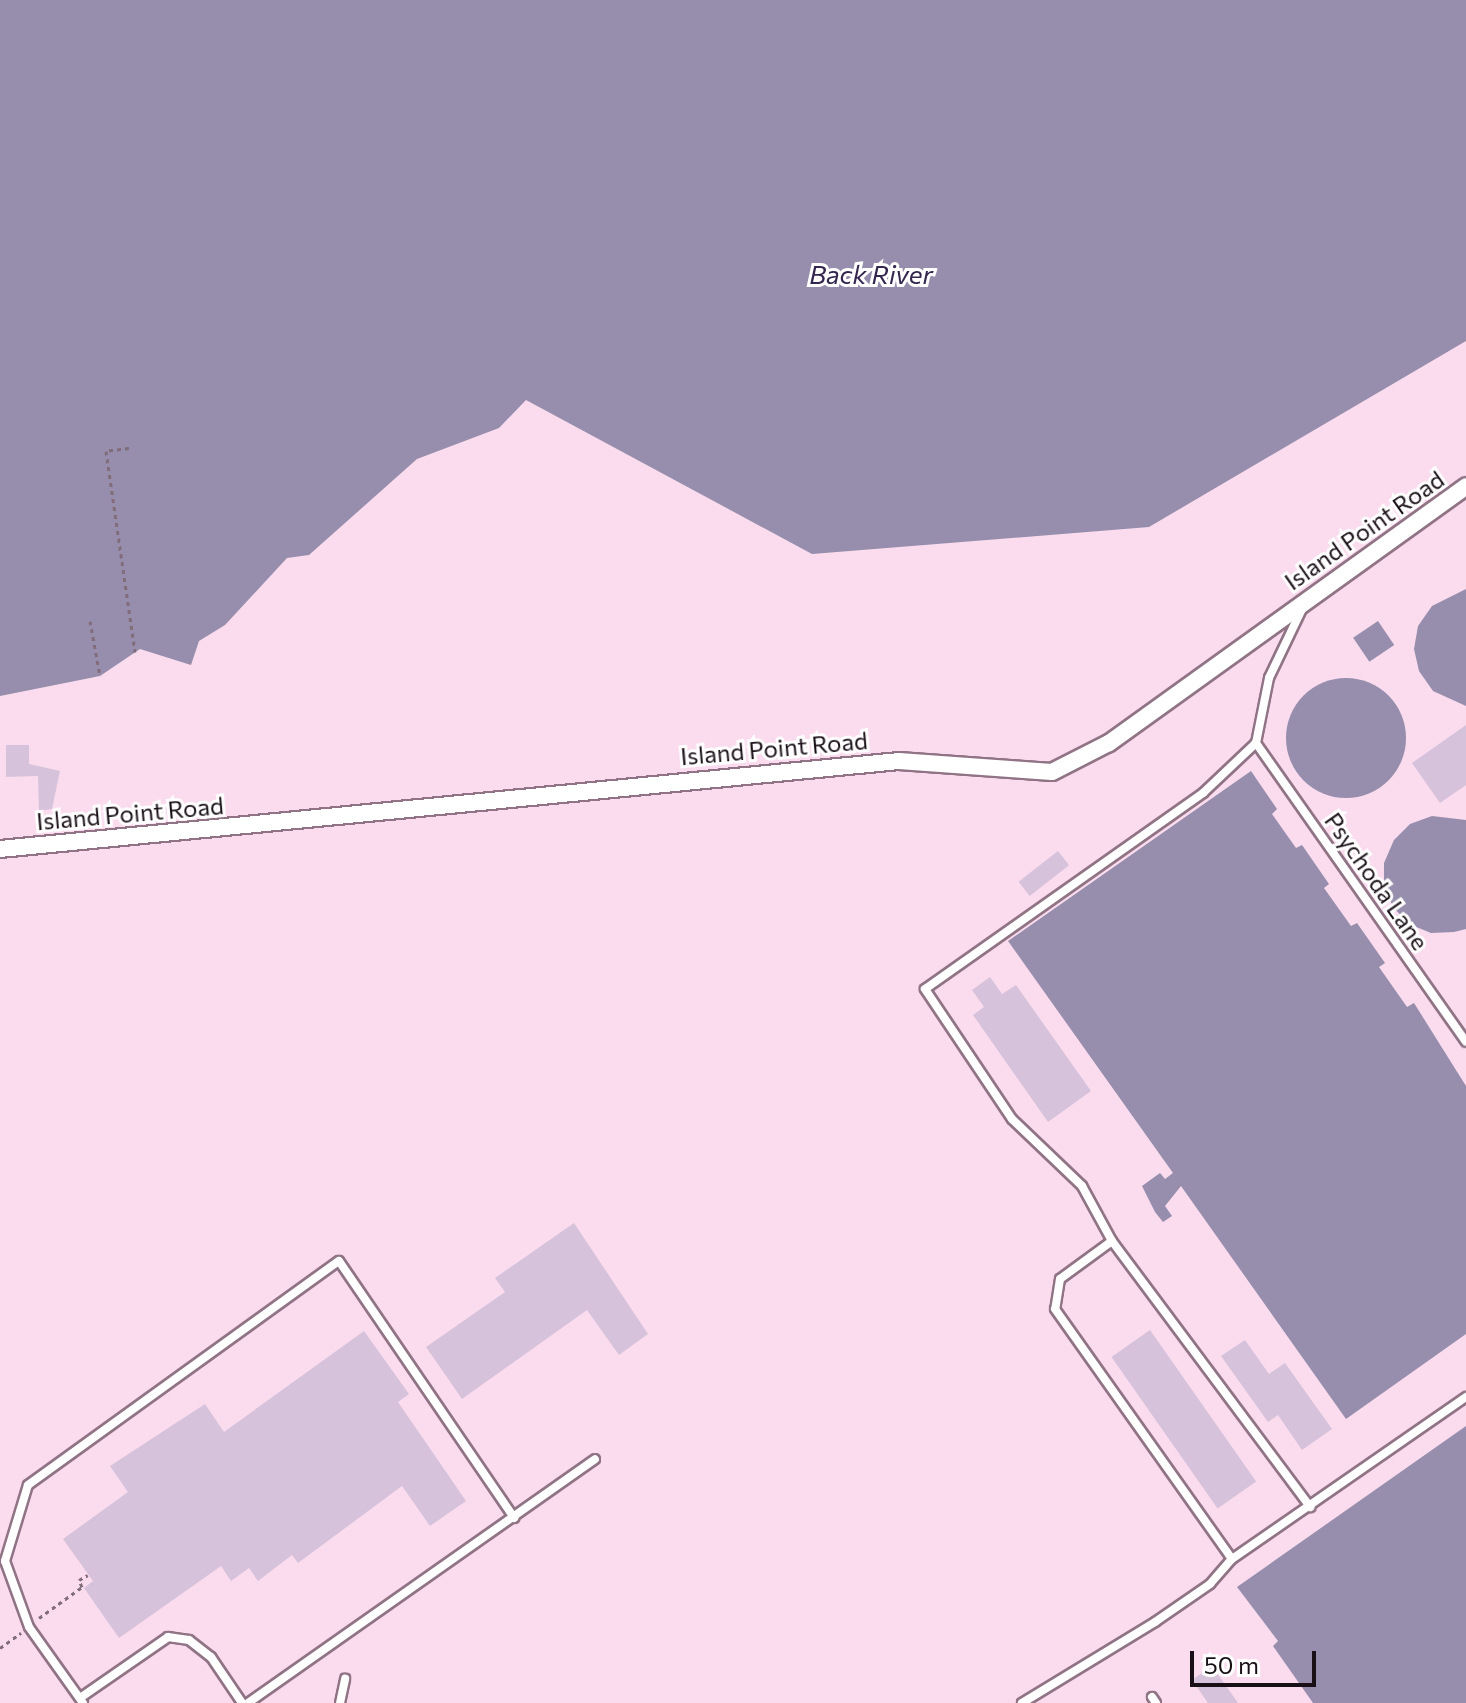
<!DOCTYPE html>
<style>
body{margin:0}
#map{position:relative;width:1466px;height:1703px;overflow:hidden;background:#fadcee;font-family:Commissioner,sans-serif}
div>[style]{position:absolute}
.water>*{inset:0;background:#968eac;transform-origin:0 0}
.round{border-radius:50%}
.building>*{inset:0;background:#d7c2db;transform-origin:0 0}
.path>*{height:3px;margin-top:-1.5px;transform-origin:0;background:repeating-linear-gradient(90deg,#816d79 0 4px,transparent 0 8px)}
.roads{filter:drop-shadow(2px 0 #907485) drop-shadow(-2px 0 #907485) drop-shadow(0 2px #907485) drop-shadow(0 -2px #907485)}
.lane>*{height:8px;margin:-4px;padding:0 4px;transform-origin:4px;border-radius:4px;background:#fff}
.street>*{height:16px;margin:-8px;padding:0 8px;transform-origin:8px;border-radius:8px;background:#fff}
span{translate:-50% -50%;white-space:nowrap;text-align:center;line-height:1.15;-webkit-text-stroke:6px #fff;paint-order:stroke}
.street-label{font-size:24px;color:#190f16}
.water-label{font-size:26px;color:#34264f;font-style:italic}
.scale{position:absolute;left:1190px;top:1651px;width:126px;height:36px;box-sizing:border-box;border:4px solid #190f16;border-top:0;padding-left:10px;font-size:24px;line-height:28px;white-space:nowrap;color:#190f16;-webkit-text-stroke:6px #fff;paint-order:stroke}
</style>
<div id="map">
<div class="water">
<i style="clip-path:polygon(0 0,1466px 0,1466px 341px,1149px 527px,812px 554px,526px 400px,499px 428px,417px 459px,309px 555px,287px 558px,225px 625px,199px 641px,191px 665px,140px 649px,100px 676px,0 696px)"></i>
<i style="clip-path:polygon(1466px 589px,1466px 706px,1433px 691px,1419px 671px,1414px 649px,1418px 626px,1432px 606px)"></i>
<i style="left:1378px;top:621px;width:29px;height:30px;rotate:56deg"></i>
<i class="round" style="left:1286px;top:678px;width:120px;height:120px"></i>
<i style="clip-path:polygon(1251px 771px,1277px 809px,1272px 814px,1296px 848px,1302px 845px,1329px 884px,1324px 888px,1351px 926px,1357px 923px,1385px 963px,1379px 967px,1407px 1007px,1414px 1003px,1466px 1086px,1466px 1334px,1346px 1419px,1181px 1186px,1165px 1206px,1172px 1216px,1163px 1222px,1155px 1212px,1142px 1186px,1160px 1173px,1165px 1179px,1173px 1173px,1008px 941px)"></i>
<i style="clip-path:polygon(1432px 816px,1466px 820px,1466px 929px,1454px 932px,1431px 933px,1409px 924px,1393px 907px,1384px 886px,1384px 863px,1394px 840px,1410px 824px)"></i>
<i style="clip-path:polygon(1466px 1426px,1466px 1703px,1313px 1703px,1273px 1646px,1278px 1641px,1237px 1587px)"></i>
</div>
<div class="building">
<i style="clip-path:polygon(1466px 725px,1466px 785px,1440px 803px,1412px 763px)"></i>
<i style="clip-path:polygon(6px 745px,29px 745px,29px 764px,60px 771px,52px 809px,39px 811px,38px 776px,6px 777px)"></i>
<i style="left:1058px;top:851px;width:18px;height:50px;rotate:52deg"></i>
<i style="clip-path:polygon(990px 977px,1002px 994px,1016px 985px,1091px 1091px,1048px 1122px,973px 1015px,984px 1007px,972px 990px)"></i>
<i style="clip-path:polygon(574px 1223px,648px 1334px,619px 1355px,587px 1310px,462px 1399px,426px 1347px,505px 1292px,495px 1278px)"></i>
<i style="left:1150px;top:1330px;width:185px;height:47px;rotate:55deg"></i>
<i style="clip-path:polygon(364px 1331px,409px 1394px,398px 1402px,466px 1501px,430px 1526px,402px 1486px,298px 1563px,292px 1555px,258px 1581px,249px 1568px,231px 1581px,221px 1566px,119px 1638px,84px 1588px,93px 1581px,63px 1539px,128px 1492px,110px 1466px,205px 1404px,224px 1432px)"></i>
<i style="clip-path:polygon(1245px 1340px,1269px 1374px,1285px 1363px,1332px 1429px,1302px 1450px,1278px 1415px,1268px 1422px,1221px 1356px)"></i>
<i style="clip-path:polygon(1212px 1666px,1238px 1703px,1208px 1703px,1192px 1680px)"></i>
</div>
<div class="path">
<i style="left:129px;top:448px;width:23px;rotate:173deg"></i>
<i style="left:106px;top:451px;width:203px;rotate:81.8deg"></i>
<i style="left:90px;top:621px;width:56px;rotate:79.7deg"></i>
<i style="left:39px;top:1618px;width:53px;rotate:-35.8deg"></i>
<i style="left:82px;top:1587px;width:8px;rotate:-113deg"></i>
<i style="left:79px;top:1580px;width:10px;rotate:-29deg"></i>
<i style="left:0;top:1648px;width:26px;rotate:-36deg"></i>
</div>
<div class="roads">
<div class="lane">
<i style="left:1302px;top:609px;width:76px;rotate:115.6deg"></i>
<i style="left:1269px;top:678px;width:66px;rotate:101.3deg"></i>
<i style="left:1256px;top:743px;width:73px;rotate:136.7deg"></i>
<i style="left:1203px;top:793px;width:340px;rotate:144.8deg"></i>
<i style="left:925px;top:989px;width:156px;rotate:56.2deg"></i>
<i style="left:1012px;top:1119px;width:97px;rotate:43.7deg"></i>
<i style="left:1082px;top:1186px;width:63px;rotate:61.4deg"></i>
<i style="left:1112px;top:1241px;width:332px;rotate:53.3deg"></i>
<i style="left:1256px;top:743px;width:365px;rotate:54.9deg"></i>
<i style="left:1112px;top:1241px;width:64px;rotate:143.8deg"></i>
<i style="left:1060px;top:1279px;width:30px;rotate:99deg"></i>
<i style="left:1055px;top:1309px;width:306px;rotate:54.7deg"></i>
<i style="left:1152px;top:1697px;width:7px;rotate:56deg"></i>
<i style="left:80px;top:1698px;width:107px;rotate:-34.7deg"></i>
<i style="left:168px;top:1637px;width:21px;rotate:8deg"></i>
<i style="left:189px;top:1640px;width:28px;rotate:38deg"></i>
<i style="left:211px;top:1657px;width:55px;rotate:56deg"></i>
<i style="left:83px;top:1703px;width:93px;rotate:-125.4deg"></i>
<i style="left:29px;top:1627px;width:70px;rotate:-110deg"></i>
<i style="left:5px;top:1561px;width:79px;rotate:-73.2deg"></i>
<i style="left:28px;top:1485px;width:383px;rotate:-35.8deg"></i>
<i style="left:339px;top:1261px;width:311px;rotate:55.7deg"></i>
<i style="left:248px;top:1703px;width:424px;rotate:-35.1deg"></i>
<i style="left:340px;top:1703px;width:25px;rotate:-78deg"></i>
<i style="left:1022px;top:1703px;width:156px;rotate:-31.3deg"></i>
<i style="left:1155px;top:1622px;width:67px;rotate:-34.6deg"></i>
<i style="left:1210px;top:1584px;width:33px;rotate:-49deg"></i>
<i style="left:1232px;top:1559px;width:285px;rotate:-34.7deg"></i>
</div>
<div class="street">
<i style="left:0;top:849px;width:903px;rotate:-5.59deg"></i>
<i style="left:899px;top:761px;width:153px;rotate:4.1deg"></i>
<i style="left:1052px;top:772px;width:64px;rotate:-27deg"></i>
<i style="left:1109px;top:743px;width:440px;rotate:-35.7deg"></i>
</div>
</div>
<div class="street-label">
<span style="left:1364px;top:530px;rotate:-35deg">Island Point Road</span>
<span style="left:774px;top:748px;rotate:-5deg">Island Point Road</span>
<span style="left:130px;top:813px;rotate:-5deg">Island Point Road</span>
<span style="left:1377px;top:881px;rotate:55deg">Psychoda Lane</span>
</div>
<div class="water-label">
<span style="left:871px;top:274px">Back River</span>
</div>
<div class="scale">50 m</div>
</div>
